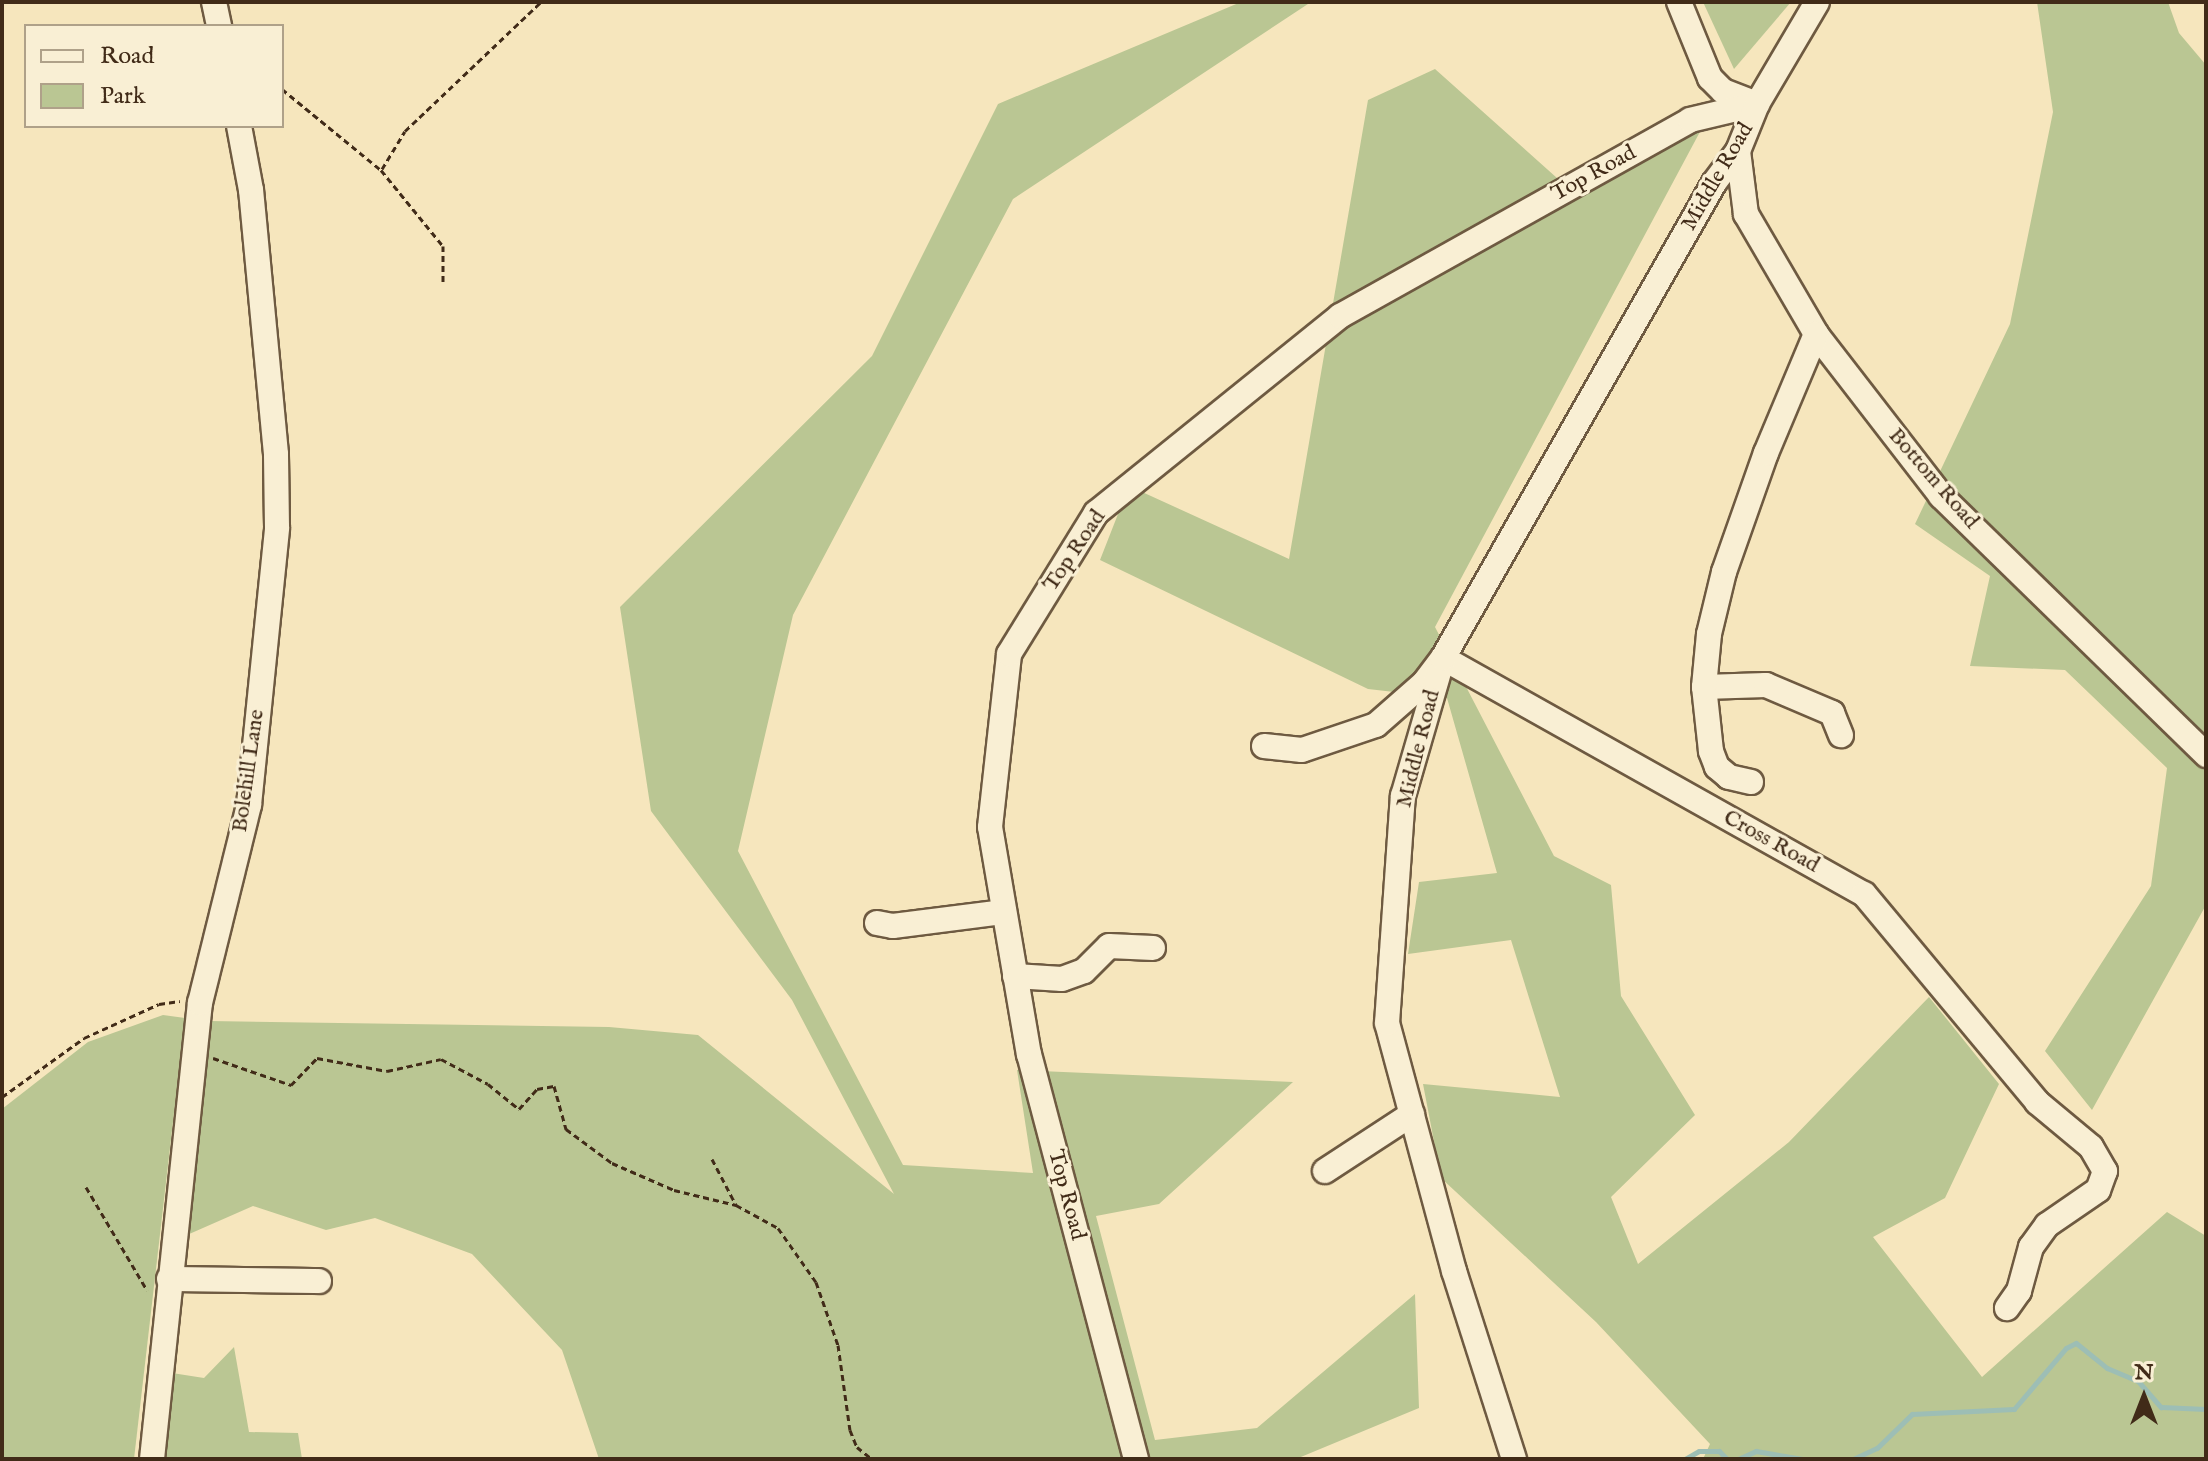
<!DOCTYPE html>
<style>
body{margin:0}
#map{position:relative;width:2208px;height:1461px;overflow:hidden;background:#f6e6bd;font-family:"IM FELL English",serif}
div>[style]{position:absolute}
.green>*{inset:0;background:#bac693}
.stream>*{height:5px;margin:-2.5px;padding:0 2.5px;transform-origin:2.5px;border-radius:2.5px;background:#9dbeb5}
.path>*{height:3px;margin-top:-1.5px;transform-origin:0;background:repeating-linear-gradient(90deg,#412b18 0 6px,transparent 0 10px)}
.roads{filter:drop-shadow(2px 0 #6e5a41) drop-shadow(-2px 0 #6e5a41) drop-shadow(0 2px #6e5a41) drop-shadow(0 -2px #6e5a41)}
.minor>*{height:24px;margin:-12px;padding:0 12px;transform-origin:12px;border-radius:12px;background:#f9efd4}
span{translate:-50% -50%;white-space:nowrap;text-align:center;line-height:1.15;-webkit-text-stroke:6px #f9efd4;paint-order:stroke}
.street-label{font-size:22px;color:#412b18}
.frame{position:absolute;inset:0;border:4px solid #412b18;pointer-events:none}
.legend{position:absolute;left:24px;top:24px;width:260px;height:104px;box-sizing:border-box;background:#f9efd4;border:2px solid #afa189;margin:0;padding:10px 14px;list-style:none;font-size:24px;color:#412b18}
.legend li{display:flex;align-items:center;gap:16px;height:40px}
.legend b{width:40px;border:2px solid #afa189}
.north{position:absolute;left:2104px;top:1357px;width:80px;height:80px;-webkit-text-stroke:6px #f9efd4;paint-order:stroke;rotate:0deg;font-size:22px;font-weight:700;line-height:32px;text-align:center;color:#412b18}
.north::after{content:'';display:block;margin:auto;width:28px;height:36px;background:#412b18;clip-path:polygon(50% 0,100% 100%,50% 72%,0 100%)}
</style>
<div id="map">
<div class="green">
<i style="clip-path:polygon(1241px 2px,1311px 2px,1013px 199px,793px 615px,738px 851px,903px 1165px,1033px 1173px,1017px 1070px,1293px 1082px,1159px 1204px,1096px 1216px,1155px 1440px,1257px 1428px,1415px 1294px,1419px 1408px,1296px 1459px,599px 1459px,562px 1350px,472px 1254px,375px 1218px,326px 1230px,253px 1206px,187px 1235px,209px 1021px,609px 1027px,698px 1035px,894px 1194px,792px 1000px,651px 811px,620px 607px,872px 356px,998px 104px)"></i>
<i style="clip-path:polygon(1703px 2px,1791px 2px,1734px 69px)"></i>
<i style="clip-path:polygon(2037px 2px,2168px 2px,2179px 33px,2206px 65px,2206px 905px,2092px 1110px,2045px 1051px,2151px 886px,2167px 768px,2065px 670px,1970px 666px,1990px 576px,1915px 524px,2010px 324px,2053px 112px)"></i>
<i style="clip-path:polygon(1435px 69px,1576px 195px,1702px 128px,1435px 627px,1554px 856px,1611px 885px,1621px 996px,1695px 1115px,1611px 1197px,1638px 1264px,1789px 1142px,1929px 997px,1999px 1084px,1945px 1198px,1873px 1237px,1982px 1377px,2167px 1212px,2206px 1236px,2206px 1459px,1703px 1459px,1710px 1444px,1596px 1322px,1441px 1178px,1423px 1084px,1560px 1097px,1511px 940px,1408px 954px,1419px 882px,1497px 873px,1447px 698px,1368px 689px,1100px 560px,1129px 486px,1289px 559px,1368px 100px)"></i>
<i style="clip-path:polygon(163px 1015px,185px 1018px,134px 1459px,2px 1459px,2px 1109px,88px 1042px)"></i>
<i style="clip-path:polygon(234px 1347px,249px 1432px,298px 1433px,302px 1459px,162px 1459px,172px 1373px,204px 1378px)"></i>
</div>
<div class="stream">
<i style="left:1685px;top:1459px;width:16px;rotate:-30deg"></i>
<i style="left:1699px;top:1451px;width:20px"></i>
<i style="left:1719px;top:1451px;width:11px;rotate:45deg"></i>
<i style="left:1738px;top:1459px;width:20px;rotate:-24deg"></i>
<i style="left:1756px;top:1451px;width:47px;rotate:9.9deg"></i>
<i style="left:1853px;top:1459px;width:26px;rotate:-25deg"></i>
<i style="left:1877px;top:1448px;width:49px;rotate:-44.2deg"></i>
<i style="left:1912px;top:1414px;width:102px;rotate:-2.8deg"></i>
<i style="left:2014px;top:1409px;width:80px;rotate:-49.6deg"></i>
<i style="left:2066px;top:1348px;width:11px;rotate:-27deg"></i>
<i style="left:2076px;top:1343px;width:40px;rotate:39deg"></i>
<i style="left:2107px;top:1368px;width:34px;rotate:23deg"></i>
<i style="left:2138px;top:1381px;width:35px;rotate:49deg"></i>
<i style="left:2161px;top:1407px;width:45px;rotate:2.5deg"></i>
</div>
<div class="path">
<i style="left:282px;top:89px;width:128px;rotate:39.3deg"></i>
<i style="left:381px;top:170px;width:98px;rotate:50.8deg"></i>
<i style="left:443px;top:246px;width:36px;rotate:90deg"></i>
<i style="left:382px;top:169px;width:44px;rotate:-58.8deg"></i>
<i style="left:405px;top:131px;width:187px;rotate:-43.5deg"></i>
<i style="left:213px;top:1058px;width:83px;rotate:19.1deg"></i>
<i style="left:291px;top:1085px;width:37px;rotate:-46deg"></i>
<i style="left:317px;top:1058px;width:71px;rotate:10.5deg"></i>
<i style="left:387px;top:1071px;width:55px;rotate:-12.5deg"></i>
<i style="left:441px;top:1059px;width:53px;rotate:28deg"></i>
<i style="left:488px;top:1084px;width:40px;rotate:39deg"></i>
<i style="left:519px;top:1109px;width:27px;rotate:-48deg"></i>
<i style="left:537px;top:1089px;width:17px;rotate:-10deg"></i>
<i style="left:554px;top:1086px;width:45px;rotate:74.4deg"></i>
<i style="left:566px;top:1129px;width:57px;rotate:36.5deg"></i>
<i style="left:612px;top:1163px;width:68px;rotate:23.5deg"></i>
<i style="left:674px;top:1190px;width:64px;rotate:13.6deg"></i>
<i style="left:736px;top:1205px;width:48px;rotate:28.7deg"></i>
<i style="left:778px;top:1228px;width:66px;rotate:54.9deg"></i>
<i style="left:816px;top:1282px;width:67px;rotate:70.8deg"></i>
<i style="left:838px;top:1345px;width:86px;rotate:82deg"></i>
<i style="left:850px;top:1430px;width:18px;rotate:68deg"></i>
<i style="left:857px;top:1447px;width:19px;rotate:39deg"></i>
<i style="left:2px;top:1097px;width:101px;rotate:-35.7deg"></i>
<i style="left:84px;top:1038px;width:82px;rotate:-24.4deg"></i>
<i style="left:159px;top:1004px;width:21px;rotate:-8deg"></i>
<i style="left:712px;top:1159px;width:52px;rotate:62.4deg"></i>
<i style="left:86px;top:1187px;width:120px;rotate:59.4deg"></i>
</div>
<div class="roads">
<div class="minor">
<i style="left:214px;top:2px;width:25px;rotate:78deg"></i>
<i style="left:1679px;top:2px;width:82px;rotate:67.8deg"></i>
<i style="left:1710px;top:78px;width:18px;rotate:45deg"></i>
<i style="left:1723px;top:91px;width:36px;rotate:21deg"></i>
<i style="left:1738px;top:151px;width:64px;rotate:82.8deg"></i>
<i style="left:1746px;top:214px;width:139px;rotate:59.7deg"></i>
<i style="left:1816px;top:334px;width:205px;rotate:52.3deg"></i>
<i style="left:1941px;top:496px;width:371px;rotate:44.3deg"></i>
<i style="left:1704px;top:687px;width:62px;rotate:-1.8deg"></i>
<i style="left:1766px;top:685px;width:72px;rotate:23deg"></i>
<i style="left:1832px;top:713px;width:24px;rotate:68deg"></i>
<i style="left:1264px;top:746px;width:38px;rotate:6deg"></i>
<i style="left:1302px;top:750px;width:78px;rotate:-18.7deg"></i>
<i style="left:1376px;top:725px;width:64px;rotate:-41.2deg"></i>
<i style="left:1424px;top:683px;width:31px;rotate:-53deg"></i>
<i style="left:1443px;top:658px;width:483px;rotate:29.3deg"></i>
<i style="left:1864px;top:894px;width:271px;rotate:50.2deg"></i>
<i style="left:2037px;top:1102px;width:70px;rotate:39.8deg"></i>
<i style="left:2091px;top:1147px;width:28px;rotate:60deg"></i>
<i style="left:2105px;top:1171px;width:20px;rotate:110deg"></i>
<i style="left:2098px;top:1190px;width:62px;rotate:145.5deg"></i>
<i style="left:2047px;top:1225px;width:27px;rotate:126deg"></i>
<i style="left:2031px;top:1247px;width:46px;rotate:105.3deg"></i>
<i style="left:2019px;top:1291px;width:21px;rotate:125deg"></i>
<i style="left:1751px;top:782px;width:23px;rotate:-167deg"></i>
<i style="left:1729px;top:777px;width:16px;rotate:-140deg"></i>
<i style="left:1717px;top:767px;width:17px;rotate:-111deg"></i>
<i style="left:1711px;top:751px;width:64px;rotate:-96.2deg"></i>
<i style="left:1704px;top:687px;width:53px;rotate:-84.6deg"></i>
<i style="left:1709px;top:634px;width:64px;rotate:-76.4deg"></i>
<i style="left:1724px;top:572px;width:126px;rotate:-70.6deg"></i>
<i style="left:1766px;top:453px;width:129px;rotate:-67.2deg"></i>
<i style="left:877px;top:923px;width:16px;rotate:11deg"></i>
<i style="left:893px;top:926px;width:112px;rotate:-7.2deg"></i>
<i style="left:1015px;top:976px;width:47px;rotate:3.7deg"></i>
<i style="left:1062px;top:979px;width:23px;rotate:-20deg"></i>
<i style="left:1084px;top:971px;width:35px;rotate:-45deg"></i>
<i style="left:1109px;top:946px;width:44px;rotate:2.6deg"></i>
<i style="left:1325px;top:1171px;width:104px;rotate:-33.2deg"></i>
<i style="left:169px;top:1279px;width:150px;rotate:0.8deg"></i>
<i style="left:152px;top:1459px;width:459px;rotate:-84deg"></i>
<i style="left:200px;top:1003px;width:204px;rotate:-76.1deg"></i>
<i style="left:249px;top:805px;width:279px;rotate:-84.2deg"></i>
<i style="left:277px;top:527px;width:73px;rotate:-90.8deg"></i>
<i style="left:276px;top:454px;width:265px;rotate:-95.4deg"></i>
<i style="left:251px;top:190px;width:65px;rotate:-100.6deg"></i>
<i style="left:1136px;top:1459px;width:418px;rotate:-104.8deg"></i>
<i style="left:1029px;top:1055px;width:231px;rotate:-99.7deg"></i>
<i style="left:990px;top:827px;width:174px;rotate:-83.7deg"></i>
<i style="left:1009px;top:654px;width:166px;rotate:-58.3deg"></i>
<i style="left:1096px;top:513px;width:314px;rotate:-38.9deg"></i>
<i style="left:1340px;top:316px;width:401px;rotate:-29.2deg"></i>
<i style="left:1690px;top:120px;width:69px;rotate:-13.4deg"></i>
<i style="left:1514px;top:1459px;width:197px;rotate:-107.7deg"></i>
<i style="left:1454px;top:1271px;width:257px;rotate:-105.1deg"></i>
<i style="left:1387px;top:1023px;width:228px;rotate:-86deg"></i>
<i style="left:1403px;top:796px;width:144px;rotate:-73.8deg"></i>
<i style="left:1443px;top:658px;width:547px;rotate:-60.29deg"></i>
<i style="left:1714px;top:183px;width:40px;rotate:-53deg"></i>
<i style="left:1738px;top:151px;width:51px;rotate:-68deg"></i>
<i style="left:1757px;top:104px;width:118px;rotate:-59.5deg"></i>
</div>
</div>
<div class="street-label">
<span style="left:1594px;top:174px;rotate:-29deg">Top Road</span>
<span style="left:1718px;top:177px;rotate:-60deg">Middle Road</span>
<span style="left:1933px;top:479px;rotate:49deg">Bottom Road</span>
<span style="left:1075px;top:551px;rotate:-56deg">Top Road</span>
<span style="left:1419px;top:749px;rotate:-76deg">Middle Road</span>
<span style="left:249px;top:771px;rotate:-82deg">Bolehill Lane</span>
<span style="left:1771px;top:842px;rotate:29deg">Cross Road</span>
<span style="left:1066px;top:1195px;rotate:75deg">Top Road</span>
</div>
<div class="frame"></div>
<ul class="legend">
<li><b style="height:10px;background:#f9efd4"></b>Road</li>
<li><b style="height:22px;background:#bac693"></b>Park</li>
</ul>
<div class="north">N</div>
</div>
